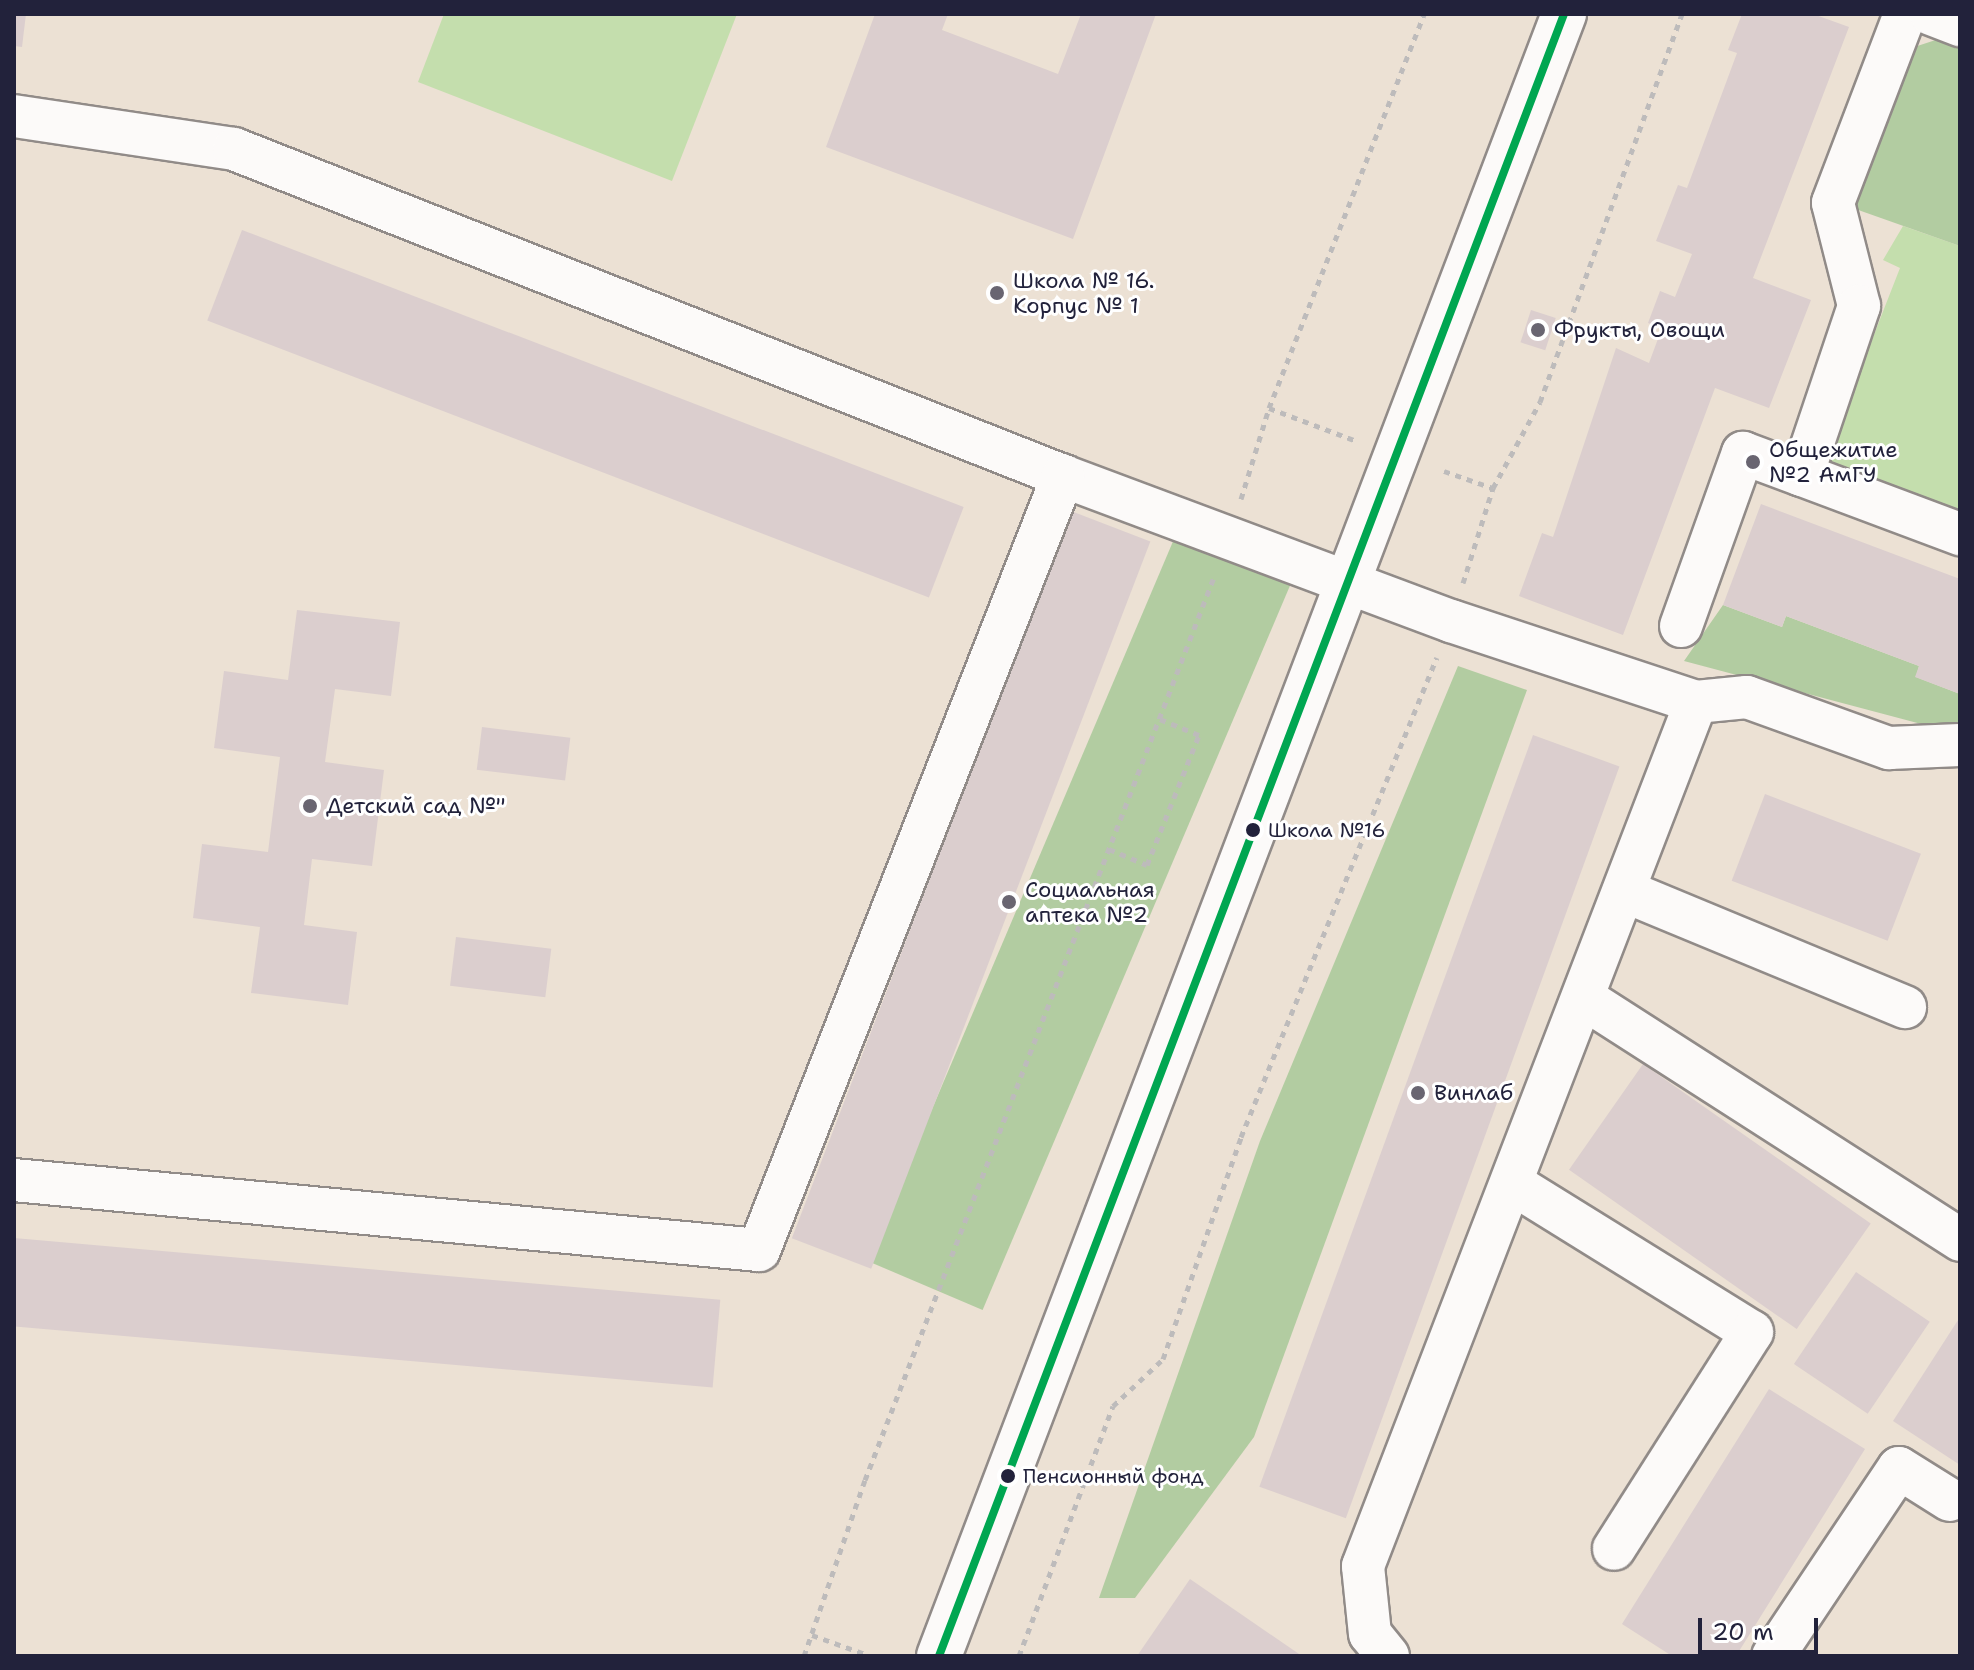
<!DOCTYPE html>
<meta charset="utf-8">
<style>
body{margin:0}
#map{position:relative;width:1974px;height:1670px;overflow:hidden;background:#ece1d4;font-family:"Shantell Sans",sans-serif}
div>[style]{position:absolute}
.green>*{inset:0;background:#c4dead}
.forest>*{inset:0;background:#b2cca1;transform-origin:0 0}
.building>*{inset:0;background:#dbcece;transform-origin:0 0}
.path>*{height:5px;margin-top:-2.5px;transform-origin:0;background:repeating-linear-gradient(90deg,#bdbbbb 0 6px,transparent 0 12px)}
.roads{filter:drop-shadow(2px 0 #918b88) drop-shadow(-2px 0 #918b88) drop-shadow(0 2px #918b88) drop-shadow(0 -2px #918b88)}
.minor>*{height:42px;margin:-21px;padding:0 21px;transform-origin:21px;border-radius:21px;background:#fcfaf9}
.major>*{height:44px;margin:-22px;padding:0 22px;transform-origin:22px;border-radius:22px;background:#fcfaf9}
.bus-1>*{height:8px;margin:-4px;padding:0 4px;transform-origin:4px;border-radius:4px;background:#00a651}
.dots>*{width:22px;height:22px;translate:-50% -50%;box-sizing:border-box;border:4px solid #fff;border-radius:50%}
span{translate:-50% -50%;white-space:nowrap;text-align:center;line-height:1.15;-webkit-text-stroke:6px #fff;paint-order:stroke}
.bus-label{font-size:20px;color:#22223b}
.left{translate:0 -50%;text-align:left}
.poi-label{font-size:22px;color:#22223b}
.frame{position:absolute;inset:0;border:16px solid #22223b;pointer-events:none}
.scale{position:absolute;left:1698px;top:1618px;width:120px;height:36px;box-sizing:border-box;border:4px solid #22223b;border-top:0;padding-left:10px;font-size:24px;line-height:28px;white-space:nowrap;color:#22223b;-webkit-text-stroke:6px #fff;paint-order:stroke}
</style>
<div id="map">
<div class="green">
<i style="clip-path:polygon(444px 14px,737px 14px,672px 181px,418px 82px)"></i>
<i style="clip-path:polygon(1903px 226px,1960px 246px,1960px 517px,1823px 465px,1900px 268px,1883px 260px)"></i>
</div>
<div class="forest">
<i style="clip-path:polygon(1948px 36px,1960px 40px,1960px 246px,1847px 206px,1905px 50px)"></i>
<i style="left:1177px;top:532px;width:125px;height:792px;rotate:23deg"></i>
<i style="clip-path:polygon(1723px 605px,1782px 627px,1786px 616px,1919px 666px,1916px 677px,1960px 694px,1960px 727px,1925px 725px,1684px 661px)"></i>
<i style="clip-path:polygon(1458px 666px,1527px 690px,1254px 1437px,1135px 1598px,1099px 1598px,1260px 1141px)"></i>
</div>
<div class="building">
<i style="clip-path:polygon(14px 14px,26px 14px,22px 47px,14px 46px)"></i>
<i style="clip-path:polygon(875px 14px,948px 14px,942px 30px,1058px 74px,1081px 14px,1156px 14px,1073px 239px,826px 147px)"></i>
<i style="clip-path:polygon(1742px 14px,1813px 14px,1849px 27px,1753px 278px,1811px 300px,1769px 408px,1715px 388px,1623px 635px,1519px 596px,1542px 533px,1553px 537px,1616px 348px,1649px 363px,1662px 328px,1648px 323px,1660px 291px,1675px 297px,1692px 254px,1656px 241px,1678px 185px,1687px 188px,1737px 53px,1728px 50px)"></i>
<i style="left:242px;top:230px;width:773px;height:97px;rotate:21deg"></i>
<i style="left:1531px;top:310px;width:26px;height:34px;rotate:18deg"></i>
<i style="clip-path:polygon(1761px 504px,1960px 579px,1960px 694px,1915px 677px,1919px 666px,1786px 616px,1782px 627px,1723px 605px)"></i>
<i style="left:1071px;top:511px;width:85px;height:779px;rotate:21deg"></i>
<i style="clip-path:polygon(297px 610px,400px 622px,391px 696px,335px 689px,325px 762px,384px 770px,372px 866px,312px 859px,304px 925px,357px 932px,348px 1005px,251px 993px,260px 927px,193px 918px,202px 844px,268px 852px,280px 757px,214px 748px,224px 671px,288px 680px)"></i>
<i style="left:482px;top:727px;width:89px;height:43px;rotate:7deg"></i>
<i style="left:1533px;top:735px;width:92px;height:800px;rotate:20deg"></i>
<i style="left:1765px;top:794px;width:167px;height:93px;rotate:21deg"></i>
<i style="left:456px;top:937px;width:96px;height:49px;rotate:7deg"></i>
<i style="left:1643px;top:1064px;width:278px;height:129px;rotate:35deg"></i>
<i style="left:14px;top:1238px;width:709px;height:88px;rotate:5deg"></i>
<i style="left:1856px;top:1272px;width:89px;height:111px;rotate:34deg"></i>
<i style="clip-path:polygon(1960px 1317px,1960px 1465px,1893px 1421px)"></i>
<i style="clip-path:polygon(1769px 1389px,1865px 1449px,1736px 1656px,1672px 1656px,1622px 1624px)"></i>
<i style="clip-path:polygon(1190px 1579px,1302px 1656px,1137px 1656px)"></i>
</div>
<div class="path">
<i style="left:1269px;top:408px;width:94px;rotate:20.6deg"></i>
<i style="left:1444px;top:471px;width:52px;rotate:19.1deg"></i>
<i style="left:1241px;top:499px;width:95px;rotate:-72.9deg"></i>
<i style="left:1269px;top:408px;width:423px;rotate:-68.5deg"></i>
<i style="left:1463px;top:583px;width:100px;rotate:-72.5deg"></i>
<i style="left:1493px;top:488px;width:98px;rotate:-61.3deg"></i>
<i style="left:1540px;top:402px;width:413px;rotate:-69.9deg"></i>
<i style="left:1109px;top:849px;width:41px;rotate:22.8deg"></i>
<i style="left:1147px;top:865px;width:140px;rotate:-68.2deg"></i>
<i style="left:1199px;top:735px;width:42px;rotate:-157.7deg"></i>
<i style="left:812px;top:1635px;width:56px;rotate:19.7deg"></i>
<i style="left:804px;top:1656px;width:186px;rotate:-70.9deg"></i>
<i style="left:865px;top:1480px;width:968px;rotate:-68.87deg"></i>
<i style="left:1019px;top:1656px;width:267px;rotate:-69.4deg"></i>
<i style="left:1113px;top:1406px;width:69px;rotate:-43.2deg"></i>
<i style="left:1163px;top:1359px;width:235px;rotate:-70.6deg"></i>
<i style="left:1241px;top:1137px;width:518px;rotate:-67.79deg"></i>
</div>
<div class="roads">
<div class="minor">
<i style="left:1905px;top:14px;width:202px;rotate:110.9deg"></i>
<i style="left:1833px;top:203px;width:106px;rotate:75.8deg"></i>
<i style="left:1859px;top:306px;width:178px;rotate:108.6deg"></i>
<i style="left:1802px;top:475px;width:169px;rotate:20.5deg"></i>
<i style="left:1931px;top:14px;width:31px;rotate:21deg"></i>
<i style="left:14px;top:116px;width:222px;rotate:8.5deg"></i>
<i style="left:234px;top:149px;width:891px;rotate:21.53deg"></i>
<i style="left:1063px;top:476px;width:414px;rotate:20.5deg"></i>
<i style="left:1451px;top:621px;width:258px;rotate:18.3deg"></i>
<i style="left:1696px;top:702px;width:51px;rotate:-5.6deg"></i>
<i style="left:1747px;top:697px;width:151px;rotate:19.8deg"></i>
<i style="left:1889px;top:748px;width:71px;rotate:-2.4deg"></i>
<i style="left:1681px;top:626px;width:184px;rotate:-70.3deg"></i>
<i style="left:1743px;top:453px;width:63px;rotate:20.4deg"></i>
<i style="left:1627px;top:892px;width:301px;rotate:22.5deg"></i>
<i style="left:1585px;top:999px;width:446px;rotate:32.7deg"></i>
<i style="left:14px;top:1180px;width:748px;rotate:5.37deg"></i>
<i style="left:759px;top:1250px;width:832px;rotate:-68.56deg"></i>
<i style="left:1513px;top:1184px;width:281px;rotate:31.8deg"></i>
<i style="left:1752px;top:1332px;width:257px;rotate:122.5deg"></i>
<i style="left:1388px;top:1656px;width:28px;rotate:-129deg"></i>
<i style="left:1370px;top:1634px;width:68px;rotate:-95.9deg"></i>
<i style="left:1363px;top:1566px;width:926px;rotate:-68.92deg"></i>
<i style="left:1773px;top:1656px;width:226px;rotate:-56.2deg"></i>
<i style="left:1899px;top:1468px;width:60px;rotate:32.1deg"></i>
</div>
<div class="major">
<i style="left:939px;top:1656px;width:1757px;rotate:-69.16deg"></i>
</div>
</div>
<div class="bus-1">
<i style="left:939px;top:1656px;width:1757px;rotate:-69.16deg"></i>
</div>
<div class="dots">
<i style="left:997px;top:293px;background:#696571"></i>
<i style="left:1538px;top:330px;background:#696571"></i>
<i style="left:1753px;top:462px;background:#696571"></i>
<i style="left:310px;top:806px;background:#696571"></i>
<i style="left:1253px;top:830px;background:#22223b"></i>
<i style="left:1009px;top:902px;background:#696571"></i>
<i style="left:1418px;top:1093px;background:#696571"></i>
<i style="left:1008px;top:1476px;background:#22223b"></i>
</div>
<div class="bus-label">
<span class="left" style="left:1268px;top:830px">Школа №16</span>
<span class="left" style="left:1023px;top:1476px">Пенсионный фонд</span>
</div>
<div class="poi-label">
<span class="left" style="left:1013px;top:293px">Школа № 16.<br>Корпус № 1</span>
<span class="left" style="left:1554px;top:330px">Фрукты, Овощи</span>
<span class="left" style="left:1769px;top:462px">Общежитие<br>№2 АмГУ</span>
<span class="left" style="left:326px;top:806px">Детский сад №"</span>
<span class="left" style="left:1025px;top:902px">Социальная<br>аптека №2</span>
<span class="left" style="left:1434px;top:1093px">Винлаб</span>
</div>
<div class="frame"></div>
<div class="scale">20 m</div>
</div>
